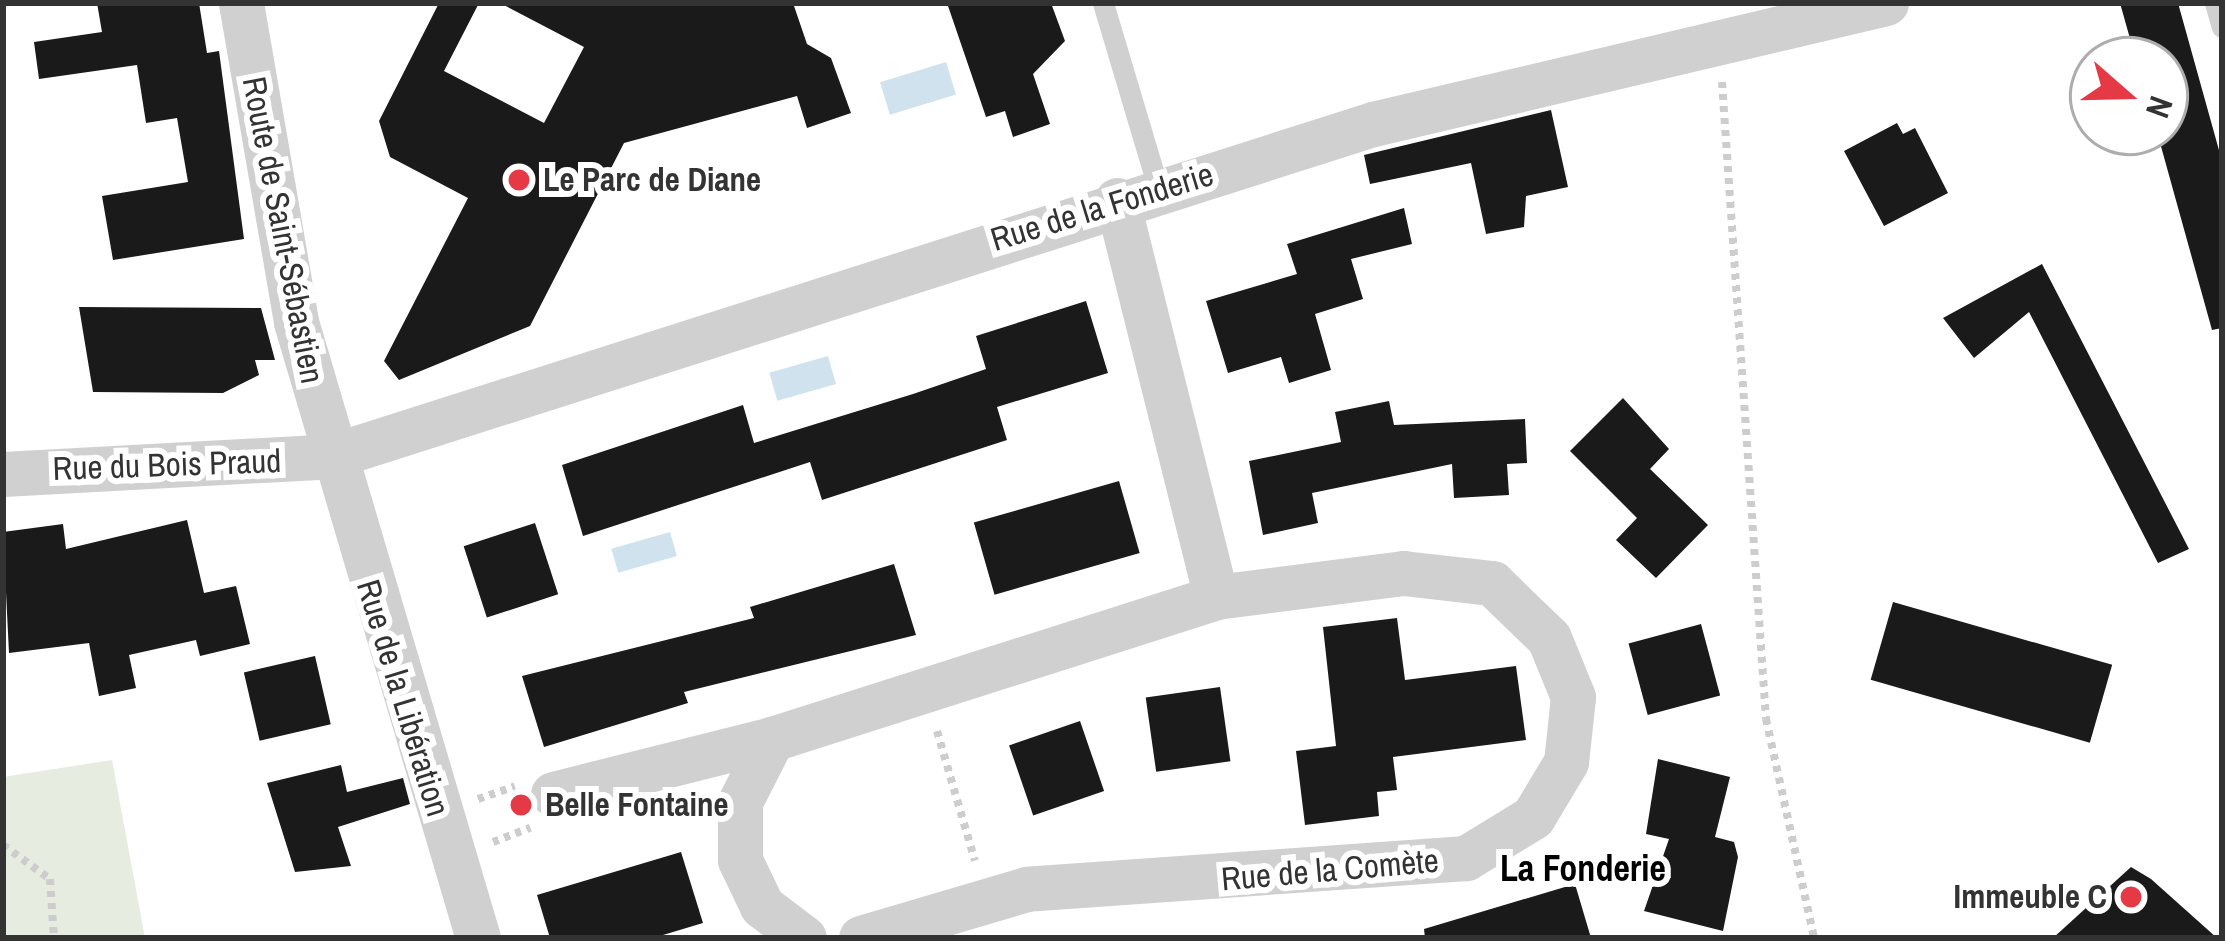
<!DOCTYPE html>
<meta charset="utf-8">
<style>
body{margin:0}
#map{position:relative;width:2225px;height:941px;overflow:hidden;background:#fff;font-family:"Archivo Narrow",sans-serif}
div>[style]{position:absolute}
.green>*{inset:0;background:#e6ecdf}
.water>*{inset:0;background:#cfe2ee;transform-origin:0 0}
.building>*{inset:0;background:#1a1a1a;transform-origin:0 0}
.path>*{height:8px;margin-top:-4px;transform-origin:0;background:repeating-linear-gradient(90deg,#cdcdcd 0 6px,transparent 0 12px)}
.lane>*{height:21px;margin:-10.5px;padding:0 10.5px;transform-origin:10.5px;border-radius:10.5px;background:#d0d0d0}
.street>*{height:45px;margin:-22.5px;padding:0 22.5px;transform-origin:22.5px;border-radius:22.5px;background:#d0d0d0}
.dots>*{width:33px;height:33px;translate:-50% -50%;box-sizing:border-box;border:6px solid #fff;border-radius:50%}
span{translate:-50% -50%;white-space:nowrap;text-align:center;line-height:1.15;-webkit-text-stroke:12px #fff;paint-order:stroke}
.poi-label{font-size:33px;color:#333;font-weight:700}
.left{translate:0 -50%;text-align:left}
.right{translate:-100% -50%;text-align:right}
.street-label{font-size:33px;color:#333}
.neighbourhood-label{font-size:36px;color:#000;font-weight:700}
.frame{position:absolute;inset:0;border:6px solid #333;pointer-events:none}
.north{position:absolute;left:2069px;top:36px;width:120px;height:120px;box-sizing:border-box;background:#fff;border:3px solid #adadad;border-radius:50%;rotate:110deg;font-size:33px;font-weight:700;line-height:48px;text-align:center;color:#333}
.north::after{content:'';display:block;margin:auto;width:42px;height:54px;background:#e63946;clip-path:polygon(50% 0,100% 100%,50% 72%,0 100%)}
</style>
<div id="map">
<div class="green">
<i style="clip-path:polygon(112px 760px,145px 938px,3px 938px,3px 777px)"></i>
</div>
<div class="water">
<i style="left:946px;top:62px;width:34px;height:69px;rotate:73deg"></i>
<i style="left:828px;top:356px;width:29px;height:61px;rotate:74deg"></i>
<i style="left:670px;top:532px;width:25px;height:61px;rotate:74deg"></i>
</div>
<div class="building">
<i style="clip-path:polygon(97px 3px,199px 3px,207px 53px,219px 51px,244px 239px,113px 260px,102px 196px,188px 182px,177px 118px,146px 123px,137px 65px,39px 79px,34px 42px,102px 32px)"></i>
<i style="clip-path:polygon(439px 3px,479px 3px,444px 71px,544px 123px,584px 47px,500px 3px,793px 3px,807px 44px,831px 58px,851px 113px,807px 128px,797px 96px,624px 143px,530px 326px,399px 380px,384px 361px,468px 198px,390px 157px,379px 121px)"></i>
<i style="clip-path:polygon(947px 3px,1051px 3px,1065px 41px,1033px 74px,1050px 124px,1013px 137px,1005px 111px,986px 117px)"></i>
<i style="clip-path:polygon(2120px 3px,2178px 3px,2222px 161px,2222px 328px,2212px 330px,2157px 132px,2165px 132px,2165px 60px,2136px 60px)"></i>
<i style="clip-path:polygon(1551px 110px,1568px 187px,1526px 196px,1524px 227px,1486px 234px,1471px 163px,1370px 184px,1364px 155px)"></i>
<i style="clip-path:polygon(1897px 123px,1903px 134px,1915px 128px,1948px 193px,1884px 226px,1844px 151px)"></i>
<i style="clip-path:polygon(1404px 208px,1412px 244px,1351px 259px,1363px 299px,1315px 314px,1331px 370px,1289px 383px,1281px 357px,1228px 373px,1206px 301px,1297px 274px,1287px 244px)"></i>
<i style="clip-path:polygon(2042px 264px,2189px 549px,2158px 563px,2029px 312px,1974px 358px,1943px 318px)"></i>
<i style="clip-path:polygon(1086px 301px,1108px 373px,997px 407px,1007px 440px,822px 500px,810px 462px,583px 536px,562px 465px,743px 405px,754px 443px,913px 394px,986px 369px,976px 336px)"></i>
<i style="clip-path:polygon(79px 307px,261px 308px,275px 360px,255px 360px,259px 375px,223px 393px,93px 392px)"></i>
<i style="clip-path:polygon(1623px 398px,1669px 449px,1650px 469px,1708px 525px,1656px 578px,1616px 540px,1637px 518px,1570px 451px)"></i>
<i style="clip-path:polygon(1389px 401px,1394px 425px,1525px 419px,1527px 463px,1507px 464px,1509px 495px,1454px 498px,1452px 464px,1312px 493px,1318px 523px,1263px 535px,1249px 461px,1341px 442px,1335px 412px)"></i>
<i style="left:1119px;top:481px;width:75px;height:151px;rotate:74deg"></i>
<i style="clip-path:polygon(187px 520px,204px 593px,236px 586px,250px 644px,200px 656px,196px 640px,129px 655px,136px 688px,99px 696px,89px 643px,9px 653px,3px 532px,63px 524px,66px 549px)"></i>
<i style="left:535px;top:523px;width:75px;height:75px;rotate:72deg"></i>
<i style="clip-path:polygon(894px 564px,916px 635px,684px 692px,688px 703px,544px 747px,522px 676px,754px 618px,750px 607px)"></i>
<i style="left:1893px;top:602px;width:228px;height:81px;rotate:16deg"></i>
<i style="clip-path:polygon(1397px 618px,1405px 680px,1516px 666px,1526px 740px,1393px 757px,1397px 790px,1377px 792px,1379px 816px,1305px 825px,1296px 751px,1336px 746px,1323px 627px)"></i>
<i style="left:1701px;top:624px;width:74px;height:75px;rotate:75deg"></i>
<i style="left:315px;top:656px;width:70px;height:73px;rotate:77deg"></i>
<i style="left:1220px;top:687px;width:75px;height:75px;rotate:82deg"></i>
<i style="left:1080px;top:721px;width:74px;height:75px;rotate:71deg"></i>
<i style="clip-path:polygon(1658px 759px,1730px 777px,1715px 837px,1734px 842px,1738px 857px,1723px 931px,1644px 911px,1669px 839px,1646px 834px)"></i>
<i style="clip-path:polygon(341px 765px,347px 792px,403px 778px,410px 804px,338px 827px,351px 866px,295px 872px,267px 783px)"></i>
<i style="clip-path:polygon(681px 852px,703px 923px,653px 938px,550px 938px,537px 895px)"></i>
<i style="clip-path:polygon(2131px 867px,2151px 879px,2217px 938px,2053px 938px)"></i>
<i style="clip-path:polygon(1575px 884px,1591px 938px,1425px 938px,1424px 929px)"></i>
</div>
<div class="path">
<i style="left:1722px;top:82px;width:639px;rotate:86.05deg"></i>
<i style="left:1766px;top:719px;width:224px;rotate:77.6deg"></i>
<i style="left:937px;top:731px;width:135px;rotate:73.7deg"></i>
<i style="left:478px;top:799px;width:39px;rotate:-19deg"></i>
<i style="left:493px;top:842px;width:40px;rotate:-21deg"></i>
<i style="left:3px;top:845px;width:58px;rotate:35.9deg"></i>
<i style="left:50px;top:879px;width:59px;rotate:86.1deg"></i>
</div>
<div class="lane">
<i style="left:1103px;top:3px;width:193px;rotate:73.4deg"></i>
<i style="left:2215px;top:3px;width:25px;rotate:74deg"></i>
</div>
<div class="street">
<i style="left:241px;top:3px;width:324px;rotate:80.2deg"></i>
<i style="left:296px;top:322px;width:642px;rotate:73.54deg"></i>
<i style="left:1117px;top:200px;width:409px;rotate:76deg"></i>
<i style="left:3px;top:474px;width:329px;rotate:-3.1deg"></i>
<i style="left:332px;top:456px;width:1093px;rotate:-17.69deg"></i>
<i style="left:1373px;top:124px;width:527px;rotate:-13.27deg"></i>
<i style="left:553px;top:794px;width:226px;rotate:-14.1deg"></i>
<i style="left:804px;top:938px;width:53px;rotate:-142.7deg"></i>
<i style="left:762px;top:906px;width:51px;rotate:-115.6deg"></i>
<i style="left:740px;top:860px;width:58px;rotate:-90deg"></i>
<i style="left:740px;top:802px;width:71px;rotate:-63.1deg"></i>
<i style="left:772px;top:739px;width:466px;rotate:-17.7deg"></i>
<i style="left:1216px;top:597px;width:189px;rotate:-7.3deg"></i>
<i style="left:1403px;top:573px;width:90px;rotate:6.4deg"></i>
<i style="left:1492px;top:583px;width:79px;rotate:44deg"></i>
<i style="left:1549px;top:638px;width:64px;rotate:67.9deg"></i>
<i style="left:1573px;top:697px;width:65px;rotate:96.1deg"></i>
<i style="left:1566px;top:762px;width:64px;rotate:121deg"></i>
<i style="left:1533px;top:817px;width:79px;rotate:148.5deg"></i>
<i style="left:1466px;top:858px;width:440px;rotate:176deg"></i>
<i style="left:1027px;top:889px;width:173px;rotate:163.6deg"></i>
</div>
<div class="dots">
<i style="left:519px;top:180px;background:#e63946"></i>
<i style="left:521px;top:805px;background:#e63946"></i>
<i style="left:2131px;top:897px;background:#e63946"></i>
</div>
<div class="poi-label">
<span class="left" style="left:543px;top:180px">Le Parc de Diane</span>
<span class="left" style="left:545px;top:805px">Belle Fontaine</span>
<span class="right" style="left:2107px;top:897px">Immeuble C</span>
</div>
<div class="street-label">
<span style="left:1102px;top:207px;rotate:-17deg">Rue de la Fonderie</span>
<span style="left:283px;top:230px;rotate:79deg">Route de Saint-Sébastien</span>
<span style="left:167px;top:465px;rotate:-2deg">Rue du Bois Praud</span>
<span style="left:403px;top:698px;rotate:73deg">Rue de la Libération</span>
<span style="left:1330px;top:870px;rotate:-5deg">Rue de la Comète</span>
</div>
<div class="neighbourhood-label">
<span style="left:1583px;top:869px">La Fonderie</span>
</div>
<div class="frame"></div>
<div class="north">N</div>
</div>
